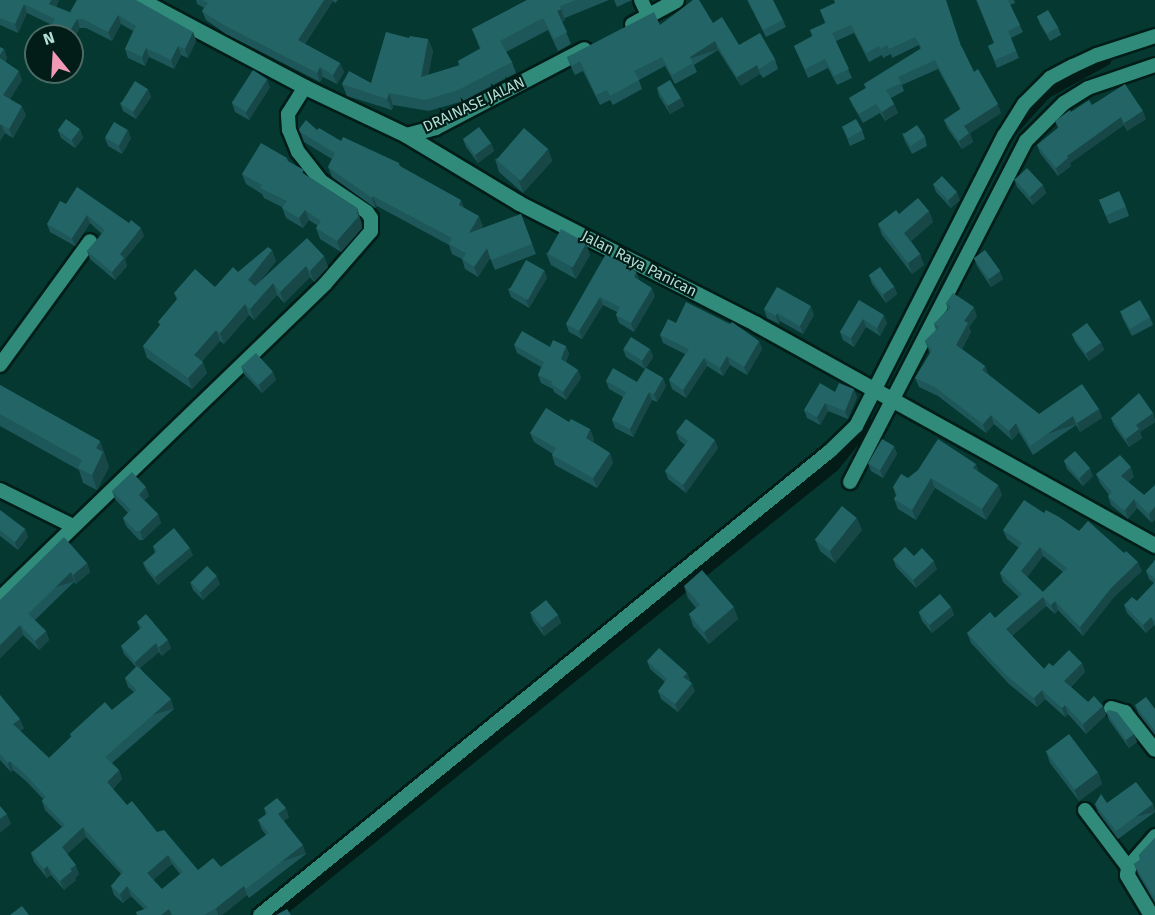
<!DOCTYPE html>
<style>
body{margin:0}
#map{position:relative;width:1155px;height:915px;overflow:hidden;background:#043830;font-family:"Fira Sans",sans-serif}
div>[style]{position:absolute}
.canal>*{height:14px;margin:-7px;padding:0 7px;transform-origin:7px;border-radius:7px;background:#041c18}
.roads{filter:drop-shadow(2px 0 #021d18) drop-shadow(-2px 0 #021d18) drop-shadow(0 2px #021d18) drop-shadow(0 -2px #021d18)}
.street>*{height:14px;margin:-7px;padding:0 7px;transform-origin:7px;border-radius:7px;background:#308b7b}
.secondary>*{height:15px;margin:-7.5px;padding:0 7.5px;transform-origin:7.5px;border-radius:7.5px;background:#308b7b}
.wall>*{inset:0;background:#1e5759}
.shaded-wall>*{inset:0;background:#184748;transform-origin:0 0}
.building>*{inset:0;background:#236567;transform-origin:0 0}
span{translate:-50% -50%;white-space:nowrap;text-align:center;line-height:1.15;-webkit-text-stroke:4.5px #021d18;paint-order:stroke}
.street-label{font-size:15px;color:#b5ded4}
.north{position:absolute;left:24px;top:24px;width:60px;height:60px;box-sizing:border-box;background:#021d18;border:2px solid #4a6a63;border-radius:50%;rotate:342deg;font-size:16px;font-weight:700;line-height:24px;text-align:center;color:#b5ded4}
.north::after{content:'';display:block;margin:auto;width:21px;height:27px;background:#f09ab6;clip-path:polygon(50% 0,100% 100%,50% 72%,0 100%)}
</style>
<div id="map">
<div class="canal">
<i style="left:1015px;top:125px;width:45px;rotate:-47.7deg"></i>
<i style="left:1045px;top:92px;width:68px;rotate:-28.8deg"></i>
<i style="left:274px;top:915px;width:718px;rotate:-38.83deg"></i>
<i style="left:833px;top:465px;width:38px;rotate:-51deg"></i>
<i style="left:857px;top:435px;width:17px;rotate:-65deg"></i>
</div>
<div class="roads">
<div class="street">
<i style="left:641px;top:0;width:17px;rotate:65deg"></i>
<i style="left:0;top:365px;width:153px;rotate:-54deg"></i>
<i style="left:850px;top:482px;width:384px;rotate:-62.7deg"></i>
<i style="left:1026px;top:141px;width:54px;rotate:-45deg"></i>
<i style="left:1064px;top:103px;width:28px;rotate:-32deg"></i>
<i style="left:1088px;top:88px;width:71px;rotate:-18.9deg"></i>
<i style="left:0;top:490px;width:81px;rotate:26.3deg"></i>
<i style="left:0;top:598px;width:452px;rotate:-44deg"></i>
<i style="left:325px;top:284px;width:70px;rotate:-49deg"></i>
<i style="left:371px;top:231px;width:13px;rotate:-90deg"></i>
<i style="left:371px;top:218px;width:7px;rotate:-124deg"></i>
<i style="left:367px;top:212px;width:55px;rotate:-146deg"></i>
<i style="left:321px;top:181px;width:37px;rotate:-128deg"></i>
<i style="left:298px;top:152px;width:24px;rotate:-112deg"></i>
<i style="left:289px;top:130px;width:16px;rotate:-94deg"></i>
<i style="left:288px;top:114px;width:32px;rotate:-58deg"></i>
<i style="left:1111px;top:708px;width:15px;rotate:16deg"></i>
<i style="left:1125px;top:712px;width:48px;rotate:51.7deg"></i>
<i style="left:1085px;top:810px;width:71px;rotate:53deg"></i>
<i style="left:260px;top:915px;width:735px;rotate:-39.15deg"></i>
<i style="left:830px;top:451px;width:36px;rotate:-44deg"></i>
<i style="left:856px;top:426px;width:326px;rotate:-63deg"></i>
<i style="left:1004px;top:136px;width:38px;rotate:-58deg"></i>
<i style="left:1024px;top:104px;width:37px;rotate:-45deg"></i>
<i style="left:1050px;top:78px;width:26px;rotate:-28deg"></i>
<i style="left:1073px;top:66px;width:26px;rotate:-25deg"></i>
<i style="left:1097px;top:55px;width:61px;rotate:-18.1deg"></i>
</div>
<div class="secondary">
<i style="left:141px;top:0;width:186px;rotate:27.9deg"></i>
<i style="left:305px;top:87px;width:112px;rotate:25.4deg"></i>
<i style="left:406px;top:135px;width:30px;rotate:-15deg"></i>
<i style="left:435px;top:127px;width:168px;rotate:-27.6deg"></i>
<i style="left:632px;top:24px;width:50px;rotate:-28.6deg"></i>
<i style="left:406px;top:135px;width:132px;rotate:31deg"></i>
<i style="left:519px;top:203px;width:266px;rotate:27deg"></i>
<i style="left:756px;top:324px;width:456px;rotate:29deg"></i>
<i style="left:1151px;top:915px;width:47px;rotate:-121deg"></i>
<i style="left:1127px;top:875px;width:8px;rotate:-83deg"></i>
<i style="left:1128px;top:867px;width:41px;rotate:-48.9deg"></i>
</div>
</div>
<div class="wall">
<i style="clip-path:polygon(0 0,59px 0,56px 7px,71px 13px,77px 0,193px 32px,196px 41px,188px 58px,181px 55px,174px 69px,149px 57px,145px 66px,128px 58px,125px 49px,133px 31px,121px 24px,112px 41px,86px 28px,80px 28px,72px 36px,48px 36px,47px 34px,52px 25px,27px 13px,18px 33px,0 25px)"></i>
<i style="clip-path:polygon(196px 0,338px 0,335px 3px,333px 1px,305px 44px,340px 63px,344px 72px,337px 84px,323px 77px,320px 82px,226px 34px,206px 20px,202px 11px,204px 8px,197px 4px)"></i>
<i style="clip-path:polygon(527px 0,609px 0,565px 18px,565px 20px,562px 22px,571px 44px,558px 51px,548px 30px,506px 52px,512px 62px,516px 73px,463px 101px,429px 111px,393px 105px,392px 110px,347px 96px,342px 84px,371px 83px,409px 38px,428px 39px,433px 51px,428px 75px,459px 66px,458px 61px,480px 49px,472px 29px)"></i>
<i style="clip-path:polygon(614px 0,632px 0,617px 7px)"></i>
<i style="clip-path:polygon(747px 0,783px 20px,786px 27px,766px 37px)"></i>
<i style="clip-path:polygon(976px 0,1014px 0,1015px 3px,1010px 5px,1023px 32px,1011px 38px,1019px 58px,997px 68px,988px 46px,994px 43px)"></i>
<i style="clip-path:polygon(835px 3px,962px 47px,974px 72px,1001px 113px,970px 133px,973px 142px,962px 149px,948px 129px,944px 120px,960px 109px,938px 69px,902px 85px,904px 91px,891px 98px,894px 104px,898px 113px,885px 121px,880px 113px,863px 123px,853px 106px,849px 98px,866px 88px,864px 84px,920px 49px,919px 45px,892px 58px,891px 54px,883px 58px,882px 55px,869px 62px,854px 33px,836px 41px,852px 78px,837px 85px,828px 68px,808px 78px,794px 46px,812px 36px,810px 30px,825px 23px,820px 10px)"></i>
<i style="clip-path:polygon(1037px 16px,1058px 27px,1061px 35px,1050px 41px,1040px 24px)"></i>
<i style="clip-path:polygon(713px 23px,739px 45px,775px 59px,778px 69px,763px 78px,760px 74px,741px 86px,718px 50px,694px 65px,697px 72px,675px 84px,665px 66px,639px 80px,642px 89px,613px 105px,610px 100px,600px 105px,583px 71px,575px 75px,571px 67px,567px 57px,660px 25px)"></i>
<i style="clip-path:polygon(4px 49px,7px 58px,5px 62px,22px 80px,10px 99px,26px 115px,13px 138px,5px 133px,0 141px)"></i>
<i style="clip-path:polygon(270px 87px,249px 120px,235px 112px,232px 103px)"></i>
<i style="clip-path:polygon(657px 88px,681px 98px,684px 106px,670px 114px,659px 96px)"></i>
<i style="clip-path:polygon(148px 89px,151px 97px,136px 119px,123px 111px,120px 103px)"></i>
<i style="clip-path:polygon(1092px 105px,1146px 119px,1127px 131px,1124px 125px,1070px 163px,1071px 166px,1058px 176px,1040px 153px,1037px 145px,1058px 128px,1055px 121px,1071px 112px)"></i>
<i style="clip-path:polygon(842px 126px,862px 130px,865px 139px,850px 146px)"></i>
<i style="clip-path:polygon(80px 129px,83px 138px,75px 148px,61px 138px,58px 130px)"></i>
<i style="clip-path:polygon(299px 129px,317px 130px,341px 141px,399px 163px,400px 166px,464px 208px,483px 226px,481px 229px,521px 214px,536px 254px,495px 270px,490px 258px,478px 277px,465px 269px,462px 259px,452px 254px,449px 245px,377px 206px,375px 208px,332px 177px,328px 167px,332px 159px,304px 142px)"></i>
<i style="clip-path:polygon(902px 133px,925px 137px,927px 146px,912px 154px,905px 141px)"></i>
<i style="clip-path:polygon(105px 138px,131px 138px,122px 154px,108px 146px)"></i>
<i style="clip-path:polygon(463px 139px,491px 143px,494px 151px,478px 163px,466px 147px)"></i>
<i style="clip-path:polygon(548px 149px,552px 161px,523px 193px,499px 172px,495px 159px)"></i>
<i style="clip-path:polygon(287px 158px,289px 162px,306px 175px,357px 208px,360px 218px,362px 228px,341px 252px,320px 239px,316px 228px,318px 226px,309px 220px,303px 228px,286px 218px,282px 207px,264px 198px,262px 194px,246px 184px,242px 174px)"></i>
<i style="clip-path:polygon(1014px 179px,1043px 185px,1046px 193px,1033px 205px,1017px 187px)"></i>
<i style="clip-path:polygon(933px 184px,960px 200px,951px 208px,936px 192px)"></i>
<i style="clip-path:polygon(1099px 199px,1126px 207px,1129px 216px,1109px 224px)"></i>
<i style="clip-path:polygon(66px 204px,144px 236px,125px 259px,127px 266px,115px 280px,90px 259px,87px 251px,102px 234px,90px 223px,75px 246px,50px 232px,47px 224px)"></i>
<i style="clip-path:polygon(929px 211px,933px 222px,911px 241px,920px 254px,924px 265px,912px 274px,882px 235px,878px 224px,899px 214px)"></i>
<i style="clip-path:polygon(272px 250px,276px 261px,257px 285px,324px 256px,328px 267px,314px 282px,310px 277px,284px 303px,277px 295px,254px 320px,249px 315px,224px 344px,220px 341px,202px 361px,207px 373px,192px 389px,147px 358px,143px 346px,160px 325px,158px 322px,177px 300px,174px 293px,215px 287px)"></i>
<i style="clip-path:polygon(546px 253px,590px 255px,576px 279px,551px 265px)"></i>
<i style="clip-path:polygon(606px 254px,636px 272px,639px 280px,655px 296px,634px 332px,619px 323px,616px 315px,617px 312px,603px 305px,582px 339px,569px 332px,566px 324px)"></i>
<i style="clip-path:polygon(974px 258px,1003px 279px,991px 287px,977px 266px)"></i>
<i style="clip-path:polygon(544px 270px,547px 278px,529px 308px,511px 297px,508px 289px)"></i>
<i style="clip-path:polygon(869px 275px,894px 286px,897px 294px,886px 303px,872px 284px)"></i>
<i style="clip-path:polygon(859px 300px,887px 323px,880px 336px,866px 327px,854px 347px,843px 340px,840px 332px)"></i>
<i style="clip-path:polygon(946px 303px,977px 316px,969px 327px,971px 332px,962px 349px,985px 366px,988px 374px,1039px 414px,1099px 409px,1102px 418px,1080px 432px,1076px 425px,1033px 455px,1019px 432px,1012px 440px,994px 424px,986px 433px,938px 396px,919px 387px,915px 378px,930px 353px,925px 341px,936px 330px,934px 324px,948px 309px)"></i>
<i style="clip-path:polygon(764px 309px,814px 315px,803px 334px,780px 321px,779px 324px,767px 318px)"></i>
<i style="clip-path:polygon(1120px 311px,1150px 317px,1153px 325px,1132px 336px,1123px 319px)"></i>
<i style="clip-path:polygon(676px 323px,759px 341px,762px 349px,747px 375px,730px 365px,723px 376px,707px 366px,686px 398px,672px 389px,669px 380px,685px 354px,663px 343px,660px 335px)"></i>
<i style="clip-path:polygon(1072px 334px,1101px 342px,1104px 350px,1089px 361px,1075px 342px)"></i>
<i style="clip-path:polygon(514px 345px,550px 347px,566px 346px,569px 354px,566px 362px,578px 370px,581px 378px,566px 400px,554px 392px,553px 389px,541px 383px,538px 375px,541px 367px,517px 353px)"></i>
<i style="clip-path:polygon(623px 349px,650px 349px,653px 357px,646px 368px,663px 378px,666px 386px,657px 402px,652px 400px,633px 437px,615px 428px,612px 420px,623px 397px,609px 389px,606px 381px,637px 382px,645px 369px,626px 357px)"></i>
<i style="clip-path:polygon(241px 366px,273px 372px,276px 380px,262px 393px,244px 374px)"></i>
<i style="clip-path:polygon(0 385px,100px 441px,109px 467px,97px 490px,83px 483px,79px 470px,0 426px)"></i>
<i style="clip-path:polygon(835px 392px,857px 397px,848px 419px,828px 411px,820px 425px,807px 418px,804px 410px)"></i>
<i style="clip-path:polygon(1153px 413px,1155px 422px,1140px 432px,1142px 438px,1129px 447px,1114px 426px,1111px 418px)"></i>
<i style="clip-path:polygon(569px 422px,590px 429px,594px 439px,593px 442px,610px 453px,613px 463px,597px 488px,555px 465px,552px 455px,553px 454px,534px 442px,530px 433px)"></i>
<i style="clip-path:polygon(676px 432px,718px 448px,686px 493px,668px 479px,665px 471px,685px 445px,679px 440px)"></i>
<i style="clip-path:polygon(894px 446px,897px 454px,883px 478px,871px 471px,868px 463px)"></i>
<i style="clip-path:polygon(1064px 461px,1093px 476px,1083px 486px,1067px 469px)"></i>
<i style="clip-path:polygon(979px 472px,998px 485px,1002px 495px,986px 520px,935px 488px,916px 520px,898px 509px,894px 499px,896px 496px,893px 487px,908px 478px)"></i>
<i style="clip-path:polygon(1096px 474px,1134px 477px,1128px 482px,1144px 495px,1152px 523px,1137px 508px,1128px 519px,1111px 505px,1108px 496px,1109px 495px,1100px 483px)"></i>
<i style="clip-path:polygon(112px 491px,149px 496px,144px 500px,158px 514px,161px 523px,143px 540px,139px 540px,126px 526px,123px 518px,128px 513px,115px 499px)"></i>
<i style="clip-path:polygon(0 510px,25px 529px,28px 537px,18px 550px,0 536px)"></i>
<i style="clip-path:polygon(evenodd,1044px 513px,1079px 531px,1142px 571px,1114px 597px,1083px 636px,1058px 610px,1055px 614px,1046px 606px,1012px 636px,1044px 669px,1053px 666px,1082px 663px,1085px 672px,1071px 687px,1088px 702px,1103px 706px,1106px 715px,1086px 734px,1068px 714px,1065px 717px,1045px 699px,1037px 707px,1009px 684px,971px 643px,967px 633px,995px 618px,1019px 597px,1003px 582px,1000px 573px,1019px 548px,1007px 539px,1003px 530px,1044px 513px,1043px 556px,1063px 572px,1043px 592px,1027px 577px,1043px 556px)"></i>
<i style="clip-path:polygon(862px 530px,835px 563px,820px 551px,815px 539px)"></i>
<i style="clip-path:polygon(153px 546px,193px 555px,158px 585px,146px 570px,143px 563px,155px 553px)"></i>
<i style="clip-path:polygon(914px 556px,937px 569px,916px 588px,896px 567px,893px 559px)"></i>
<i style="clip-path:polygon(1155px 560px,1155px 626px,1154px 625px,1146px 633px,1127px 613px,1124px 605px,1137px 601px,1154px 583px,1149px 579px,1146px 571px)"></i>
<i style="clip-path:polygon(87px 563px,90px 572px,76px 584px,74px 582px,35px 620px,46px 631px,49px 640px,39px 650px,23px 635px,0 658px,0 600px)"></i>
<i style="clip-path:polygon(190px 582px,220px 584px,203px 600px,193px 590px)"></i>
<i style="clip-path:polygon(684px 586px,738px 619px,709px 644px,693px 626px,689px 614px,696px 608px,688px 598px)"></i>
<i style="clip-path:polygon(951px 607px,954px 615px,932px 633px,922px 621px,919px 613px)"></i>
<i style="clip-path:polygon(530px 612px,558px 615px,561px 623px,544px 636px,533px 621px)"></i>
<i style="clip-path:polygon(evenodd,137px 622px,171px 648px,162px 656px,159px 652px,140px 668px,174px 709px,112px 763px,119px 770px,122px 779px,113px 789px,127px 805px,198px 870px,221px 867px,266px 835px,262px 830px,258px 820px,266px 815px,264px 808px,289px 817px,284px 821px,306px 854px,249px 898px,247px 895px,222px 915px,137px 915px,144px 909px,131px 896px,123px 903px,114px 895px,111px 886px,121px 874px,86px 837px,67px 854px,79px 874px,75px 878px,76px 880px,64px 890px,51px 875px,47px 878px,34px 862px,31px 853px,62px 827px,45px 810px,42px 801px,43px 799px,27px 782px,13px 770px,11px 772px,0 760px,0 695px,24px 728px,20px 731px,49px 758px,71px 737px,70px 734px,112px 710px,134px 692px,128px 687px,125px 678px,136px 667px,124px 654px,121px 646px,140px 629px,137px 622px,172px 864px,180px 874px,162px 889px,153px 880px,172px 864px)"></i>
<i style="clip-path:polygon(647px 661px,687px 673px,690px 681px,690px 682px,695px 691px,678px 712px,661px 699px,658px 691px,665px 682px,650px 669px)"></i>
<i style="clip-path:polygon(1135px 705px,1155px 709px,1155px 735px,1138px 713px)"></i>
<i style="clip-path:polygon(1106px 712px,1134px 734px,1137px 742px,1129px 748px,1109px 720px)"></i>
<i style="clip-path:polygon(1046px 751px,1098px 772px,1102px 784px,1079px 801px,1050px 763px)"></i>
<i style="clip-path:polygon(1107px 803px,1153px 804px,1155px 812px,1118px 839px,1098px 812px,1095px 804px)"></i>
<i style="clip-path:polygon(1155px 838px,1155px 903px,1138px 874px,1134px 864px,1140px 860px,1139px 855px)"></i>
</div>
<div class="shaded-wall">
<i style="clip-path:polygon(51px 0,59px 0,52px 13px,49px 4px)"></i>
<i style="clip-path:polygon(324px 0,333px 0,333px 1px,301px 49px,298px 40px)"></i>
<i style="clip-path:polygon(24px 4px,27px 13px,18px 33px,15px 24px)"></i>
<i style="clip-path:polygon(561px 9px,565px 20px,561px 23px,557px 11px)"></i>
<i style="clip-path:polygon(118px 15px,121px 24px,112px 41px,108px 32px)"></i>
<i style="clip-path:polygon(77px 19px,80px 28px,72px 43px,72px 36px,67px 36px)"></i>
<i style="clip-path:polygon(193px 32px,196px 41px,188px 58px,185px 49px)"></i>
<i style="clip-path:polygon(428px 39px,433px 51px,426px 89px,421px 77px)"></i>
<i style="left:715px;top:41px;width:9px;height:30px;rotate:72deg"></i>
<i style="clip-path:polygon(178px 46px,181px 55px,174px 69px,171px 60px)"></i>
<i style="clip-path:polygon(146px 48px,149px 57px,145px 66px,142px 57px)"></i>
<i style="clip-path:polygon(4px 49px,7px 58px,2px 66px,0 61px,0 55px)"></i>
<i style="clip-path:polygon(340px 63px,344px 72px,337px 84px,333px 75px)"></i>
<i style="clip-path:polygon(757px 65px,760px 74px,741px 86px,737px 77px)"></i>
<i style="clip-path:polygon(320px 67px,323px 77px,320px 82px,317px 73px)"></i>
<i style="clip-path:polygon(19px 71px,22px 80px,6px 104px,3px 95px)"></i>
<i style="clip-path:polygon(267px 79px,270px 87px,249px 120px,246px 112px)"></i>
<i style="clip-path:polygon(148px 89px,151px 97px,136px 119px,133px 111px)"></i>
<i style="clip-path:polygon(389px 93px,393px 105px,392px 110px,387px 99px)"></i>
<i style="clip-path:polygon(681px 98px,684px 106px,670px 114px,667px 106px)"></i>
<i style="clip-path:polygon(894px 104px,898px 113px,885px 121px,882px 112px)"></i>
<i style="clip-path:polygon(998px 104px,1001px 113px,970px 133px,973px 142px,962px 149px,959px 141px,964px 126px)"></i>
<i style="clip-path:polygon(22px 106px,26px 115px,13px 138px,9px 129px)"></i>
<i style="clip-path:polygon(1143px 111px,1146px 119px,1127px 131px,1124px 123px)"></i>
<i style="clip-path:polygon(1121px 117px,1124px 125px,1070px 163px,1071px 166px,1058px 176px,1056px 168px,1067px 156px)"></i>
<i style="clip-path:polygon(1px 124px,5px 133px,0 141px,0 126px)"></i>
<i style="clip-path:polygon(80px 129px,83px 138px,75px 148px,72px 140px)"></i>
<i style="clip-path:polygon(128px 130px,131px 138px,122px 154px,119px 146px)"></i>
<i style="clip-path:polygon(491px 143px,494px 151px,478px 163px,475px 155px)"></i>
<i style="clip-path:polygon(548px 149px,552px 161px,523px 193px,519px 181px)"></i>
<i style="clip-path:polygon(1043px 185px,1046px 193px,1033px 205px,1030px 197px)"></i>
<i style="clip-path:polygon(957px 192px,960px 200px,951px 208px,948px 200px)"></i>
<i style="clip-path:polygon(373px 196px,377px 206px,375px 208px,372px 198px)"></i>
<i style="clip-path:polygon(461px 200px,465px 210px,459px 205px)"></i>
<i style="clip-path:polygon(357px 208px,360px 218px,362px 228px,341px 252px,337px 241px)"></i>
<i style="clip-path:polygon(305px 210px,309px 220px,303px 228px,299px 218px)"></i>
<i style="clip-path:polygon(929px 211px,933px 222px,908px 244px,904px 233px)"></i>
<i style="clip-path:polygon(87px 215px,90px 223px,75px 246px,72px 238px)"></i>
<i style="clip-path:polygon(479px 216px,483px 226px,473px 243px,469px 233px)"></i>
<i style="clip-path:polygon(141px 228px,144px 236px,125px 259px,127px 266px,115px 280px,112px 272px,120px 254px)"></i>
<i style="clip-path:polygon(586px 243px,590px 255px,576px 279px,571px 267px)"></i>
<i style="clip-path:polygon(487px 248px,490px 258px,478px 277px,474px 267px)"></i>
<i style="clip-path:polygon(272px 250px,276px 261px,252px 291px,248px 280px)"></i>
<i style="clip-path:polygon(920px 254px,924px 265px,912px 274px,908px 263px)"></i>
<i style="clip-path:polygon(324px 256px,328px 267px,314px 282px,310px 271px)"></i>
<i style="clip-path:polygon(306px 266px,310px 277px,284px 303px,280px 292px)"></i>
<i style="clip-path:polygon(544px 270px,547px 278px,529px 308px,526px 300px)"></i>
<i style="clip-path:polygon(1000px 271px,1003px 279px,991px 287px,988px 279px)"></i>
<i style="clip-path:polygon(636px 272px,639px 281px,634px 277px)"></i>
<i style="clip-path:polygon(273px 283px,277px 295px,254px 320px,250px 309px)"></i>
<i style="clip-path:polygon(894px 286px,897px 294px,886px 303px,883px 294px)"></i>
<i style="clip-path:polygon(652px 288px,655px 296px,634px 332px,631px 323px)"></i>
<i style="clip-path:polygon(600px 297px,603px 305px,582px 339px,579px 331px)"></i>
<i style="clip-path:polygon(245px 304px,249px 315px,224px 344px,220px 333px)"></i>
<i style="clip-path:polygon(811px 306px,814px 315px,803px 334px,800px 326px)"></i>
<i style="clip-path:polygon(974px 307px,977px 316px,969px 327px,971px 332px,959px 354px,956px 345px,964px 321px)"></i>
<i style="clip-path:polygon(777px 313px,780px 321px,779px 324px,776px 316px)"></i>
<i style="clip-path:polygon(884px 315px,887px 323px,880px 336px,877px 328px)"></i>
<i style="clip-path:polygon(863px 319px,866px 327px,854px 347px,851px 338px)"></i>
<i style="clip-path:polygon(216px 330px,220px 341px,198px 366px,194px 355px)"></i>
<i style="clip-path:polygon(759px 341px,762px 349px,747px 375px,744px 367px)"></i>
<i style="clip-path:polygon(1101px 342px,1104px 350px,1089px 361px,1086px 353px)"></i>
<i style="clip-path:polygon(566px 346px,569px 354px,563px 367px,561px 359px)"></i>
<i style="clip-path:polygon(650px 349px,653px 357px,645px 369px,642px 361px)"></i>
<i style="clip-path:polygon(727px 356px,730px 365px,723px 376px,720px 368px)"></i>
<i style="clip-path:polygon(704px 358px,707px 366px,686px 398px,683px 390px)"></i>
<i style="clip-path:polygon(203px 362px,207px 373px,192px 389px,188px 378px)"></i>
<i style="clip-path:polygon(985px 366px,988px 375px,982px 370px)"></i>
<i style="clip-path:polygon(578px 370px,581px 378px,566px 400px,563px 392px)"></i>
<i style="clip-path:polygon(273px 372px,276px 380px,262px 393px,259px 385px)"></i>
<i style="clip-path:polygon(663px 378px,666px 386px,657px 402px,654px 394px)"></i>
<i style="clip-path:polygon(854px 389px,857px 397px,848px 419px,845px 411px)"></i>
<i style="clip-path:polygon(649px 392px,652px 400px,633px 437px,630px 429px)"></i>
<i style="clip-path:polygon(825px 403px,828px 411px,820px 425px,817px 417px)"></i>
<i style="clip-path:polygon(1099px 409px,1102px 418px,1080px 432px,1077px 423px)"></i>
<i style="clip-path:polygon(1153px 413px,1155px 422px,1140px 432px,1142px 438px,1129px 447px,1126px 439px,1136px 425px)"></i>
<i style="clip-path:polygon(991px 415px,994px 424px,986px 433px,983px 424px)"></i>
<i style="left:1073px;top:416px;width:9px;height:52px;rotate:72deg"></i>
<i style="clip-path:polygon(1016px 423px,1019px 432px,1012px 440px,1009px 431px)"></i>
<i style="clip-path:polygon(590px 429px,594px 439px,590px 447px,586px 438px)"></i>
<i style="clip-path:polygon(715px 440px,718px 448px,686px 493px,683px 485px)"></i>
<i style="clip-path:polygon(100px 441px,109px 467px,97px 490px,92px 475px,96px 448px)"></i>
<i style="clip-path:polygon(894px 446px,897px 454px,883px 478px,880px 470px)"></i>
<i style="clip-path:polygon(610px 453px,613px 463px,597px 488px,593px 478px)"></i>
<i style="clip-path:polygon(976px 464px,980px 475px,973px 468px)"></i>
<i style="clip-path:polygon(1131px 467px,1134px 477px,1124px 485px,1121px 476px)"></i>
<i style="clip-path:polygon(1090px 468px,1093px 476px,1083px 486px,1080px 478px)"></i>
<i style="clip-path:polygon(931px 478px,935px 488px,916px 520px,912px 510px)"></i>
<i style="clip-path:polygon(998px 485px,1002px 495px,986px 520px,982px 509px)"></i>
<i style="clip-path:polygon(146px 487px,149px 496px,142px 503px,139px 495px)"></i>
<i style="clip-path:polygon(1134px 499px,1137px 508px,1128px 519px,1125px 510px)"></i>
<i style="clip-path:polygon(1155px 507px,1155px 520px,1152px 523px,1149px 514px)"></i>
<i style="clip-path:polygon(158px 514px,161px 523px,143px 540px,140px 531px)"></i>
<i style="clip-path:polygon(857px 518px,862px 530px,835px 563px,830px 551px)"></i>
<i style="clip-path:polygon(25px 529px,28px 537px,18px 550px,15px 542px)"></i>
<i style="clip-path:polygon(1040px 547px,1043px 556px,1025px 580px,1021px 571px)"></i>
<i style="clip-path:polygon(190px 548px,193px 555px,158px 585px,155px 577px)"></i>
<i style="clip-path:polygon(934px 561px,937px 569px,916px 588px,913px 580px)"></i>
<i style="clip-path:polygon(1138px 562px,1142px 571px,1114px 597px,1083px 636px,1080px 627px,1111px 588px)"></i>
<i style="clip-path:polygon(87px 563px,90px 572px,76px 584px,73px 575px)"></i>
<i style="left:71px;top:572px;width:10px;height:60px;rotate:73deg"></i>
<i style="clip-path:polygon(217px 576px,220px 584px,203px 600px,200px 592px)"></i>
<i style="clip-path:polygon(1043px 597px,1046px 606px,1009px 639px,1006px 629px)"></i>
<i style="clip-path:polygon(1055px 601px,1058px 610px,1055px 614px,1051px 605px)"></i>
<i style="clip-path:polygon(734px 607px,738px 619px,709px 644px,704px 632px)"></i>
<i style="clip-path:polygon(951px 607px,954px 615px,932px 633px,929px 625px)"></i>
<i style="clip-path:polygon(558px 615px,561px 623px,544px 636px,541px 627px)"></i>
<i style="clip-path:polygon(1151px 617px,1154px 625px,1146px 633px,1143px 625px)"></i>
<i style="clip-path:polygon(20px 625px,23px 635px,0 658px,0 645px)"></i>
<i style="clip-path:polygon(46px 631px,49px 640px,39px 650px,35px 641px)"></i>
<i style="clip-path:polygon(168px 640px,171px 648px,162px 656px,159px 647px)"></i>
<i style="clip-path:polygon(156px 643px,159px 652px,138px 670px,135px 662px)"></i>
<i style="clip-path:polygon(1082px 663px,1085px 672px,1067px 690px,1064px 681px)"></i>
<i style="clip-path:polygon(687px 673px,690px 681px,686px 685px,683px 677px)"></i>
<i style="clip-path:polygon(692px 683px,695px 691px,678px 712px,675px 704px)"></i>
<i style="clip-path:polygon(1042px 690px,1045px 699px,1037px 707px,1034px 698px)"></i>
<i style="left:171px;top:699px;width:10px;height:88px;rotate:73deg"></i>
<i style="clip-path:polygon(1065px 705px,1068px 714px,1065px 717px,1062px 708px)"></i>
<i style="clip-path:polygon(1103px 706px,1106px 715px,1086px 734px,1083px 724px)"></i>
<i style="clip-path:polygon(20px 719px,24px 728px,17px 734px,13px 724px)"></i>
<i style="clip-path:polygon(1134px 734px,1137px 742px,1129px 748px,1126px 740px)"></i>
<i style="clip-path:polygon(10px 761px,13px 770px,11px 772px,8px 763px)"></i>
<i style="clip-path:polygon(119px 770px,122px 779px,111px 791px,107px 782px)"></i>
<i style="clip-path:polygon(1098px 772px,1102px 784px,1079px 801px,1074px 789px)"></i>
<i style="left:1153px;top:804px;width:8px;height:46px;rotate:76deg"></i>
<i style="clip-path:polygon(286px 808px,289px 817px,282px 823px,278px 814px)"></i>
<i style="clip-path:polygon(7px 814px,11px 824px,0 833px,0 819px)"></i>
<i style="clip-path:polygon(83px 827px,86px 837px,65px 856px,62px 847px)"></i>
<i style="left:303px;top:845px;width:9px;height:72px;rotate:72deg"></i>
<i style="clip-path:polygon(168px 855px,172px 864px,150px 882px,147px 873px)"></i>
<i style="clip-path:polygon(76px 865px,79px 874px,75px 878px,76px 880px,64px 890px,60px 881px,70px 869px)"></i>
<i style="clip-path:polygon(47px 866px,51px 875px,47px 878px,44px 869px)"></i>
<i style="clip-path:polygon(127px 886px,131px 896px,123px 903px,120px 894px)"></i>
<i style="clip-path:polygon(244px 886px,247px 895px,222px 915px,218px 915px,216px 908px)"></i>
<i style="clip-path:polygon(169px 909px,171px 915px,161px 915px)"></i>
</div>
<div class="building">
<i style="clip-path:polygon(0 0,51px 0,49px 4px,77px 15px,70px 12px,77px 0,136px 0,193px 32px,185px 49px,178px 46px,171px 60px,146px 48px,142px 57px,125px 49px,136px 26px,118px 15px,108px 32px,83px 19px,77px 19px,67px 36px,51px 36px,47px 34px,55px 19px,24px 4px,15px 24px,0 18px)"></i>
<i style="clip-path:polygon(203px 0,324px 0,298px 40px,340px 63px,333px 75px,320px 67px,317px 73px,222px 24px,202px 11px,208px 3px)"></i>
<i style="clip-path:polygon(527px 0,576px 0,560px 6px,561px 9px,557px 11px,567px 32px,554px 39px,543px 18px,500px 41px,512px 62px,458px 90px,425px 100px,389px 93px,387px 99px,342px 84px,349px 71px,371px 83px,386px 32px,409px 38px,410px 36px,428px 39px,421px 77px,460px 65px,458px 61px,481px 48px,472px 29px)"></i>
<i style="clip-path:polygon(693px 0,699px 0,713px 23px,722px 17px,739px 45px,760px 33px,775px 59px,759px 69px,757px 65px,737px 77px,715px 41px,690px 57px,693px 63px,672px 75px,662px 57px,634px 71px,639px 80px,610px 96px,607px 90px,596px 95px,580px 61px,572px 66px,567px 57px,654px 12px,660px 25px)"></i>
<i style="clip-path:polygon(748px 0,773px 0,783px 20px,763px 30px)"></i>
<i style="clip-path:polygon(834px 0,946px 0,961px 46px,974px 72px,978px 69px,998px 104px,964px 126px,969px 133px,959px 141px,944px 120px,961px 109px,935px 60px,898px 77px,901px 83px,886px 90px,894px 104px,882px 112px,876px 104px,859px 114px,849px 98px,866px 88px,864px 84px,922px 48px,915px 37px,889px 49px,887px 45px,880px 49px,879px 46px,866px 53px,851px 25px,832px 33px,849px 69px,834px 76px,825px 59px,805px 69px,794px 46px,813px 36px,810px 30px,826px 23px,820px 10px,835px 3px)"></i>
<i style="clip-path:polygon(977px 0,1008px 0,1020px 25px,1008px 31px,1016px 51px,995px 60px,988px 46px,994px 43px)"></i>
<i style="left:1048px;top:10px;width:20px;height:13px;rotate:60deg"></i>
<i style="clip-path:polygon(0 47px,4px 49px,0 55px)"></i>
<i style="clip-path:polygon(0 58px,19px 71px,3px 95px,22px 106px,9px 129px,1px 124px,0 126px)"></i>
<i style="left:253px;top:70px;width:17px;height:39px;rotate:33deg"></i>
<i style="left:670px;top:80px;width:21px;height:15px;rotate:59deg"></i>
<i style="left:135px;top:81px;width:15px;height:27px;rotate:32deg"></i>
<i style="clip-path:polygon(1125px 84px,1143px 111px,1124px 123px,1121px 117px,1067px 156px,1068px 158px,1056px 168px,1037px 145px,1059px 127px,1055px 121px,1070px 110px,1071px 112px,1089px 100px,1092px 105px)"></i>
<i style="left:66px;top:119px;width:17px;height:14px;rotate:36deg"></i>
<i style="left:856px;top:119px;width:13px;height:16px;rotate:61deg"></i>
<i style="clip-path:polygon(306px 120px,317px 130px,319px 128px,341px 141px,343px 137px,399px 163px,398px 165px,461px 200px,459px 205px,479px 216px,469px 233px,521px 214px,532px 244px,491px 260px,487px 248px,474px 267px,462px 259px,466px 253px,449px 244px,452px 238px,373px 196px,372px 198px,328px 167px,335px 153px,300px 132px,299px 129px)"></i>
<i style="left:114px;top:122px;width:16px;height:18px;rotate:30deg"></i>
<i style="left:917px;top:125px;width:14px;height:17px;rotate:56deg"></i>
<i style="left:479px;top:127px;width:20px;height:20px;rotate:53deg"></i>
<i style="left:524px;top:128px;width:32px;height:42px;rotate:41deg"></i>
<i style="clip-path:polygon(261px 143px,287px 158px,286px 160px,304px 170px,302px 173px,357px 208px,358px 217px,337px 241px,316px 228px,321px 221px,305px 210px,299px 218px,282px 208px,287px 201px,260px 188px,262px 185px,242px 174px)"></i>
<i style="left:1027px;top:168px;width:23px;height:17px;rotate:47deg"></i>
<i style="left:942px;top:176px;width:22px;height:12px;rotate:47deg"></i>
<i style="clip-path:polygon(77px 187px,129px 223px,131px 220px,141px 228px,120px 254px,124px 258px,112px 272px,87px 251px,105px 230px,87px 215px,72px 238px,47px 224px,60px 201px,66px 204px)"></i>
<i style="left:1119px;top:191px;width:17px;height:22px;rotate:66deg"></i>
<i style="clip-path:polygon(918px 198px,929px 211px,904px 233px,920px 254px,908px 263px,878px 224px,896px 210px,899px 214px)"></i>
<i style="left:561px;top:229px;width:29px;height:28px;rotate:29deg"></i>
<i style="clip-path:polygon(307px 238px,324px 256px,310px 271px,306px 266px,280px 292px,273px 283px,250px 309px,245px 304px,220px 333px,216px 330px,194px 355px,203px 362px,188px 378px,143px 346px,161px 324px,158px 322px,178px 298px,174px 293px,195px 269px,215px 287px,233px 267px,238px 272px,268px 247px,272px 250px,248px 280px,255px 286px)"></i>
<i style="left:985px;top:250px;width:26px;height:14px;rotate:54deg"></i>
<i style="clip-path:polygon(606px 254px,636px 272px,634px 277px,652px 288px,631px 323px,616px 315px,620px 307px,600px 297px,579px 331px,566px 324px)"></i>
<i style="left:526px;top:260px;width:21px;height:34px;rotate:29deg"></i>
<i style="left:880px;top:267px;width:24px;height:14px;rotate:54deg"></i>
<i style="clip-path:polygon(777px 287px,811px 306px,800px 326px,777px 313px,776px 316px,764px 309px)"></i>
<i style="clip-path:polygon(953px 293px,974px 307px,964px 321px,968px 323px,956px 345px,985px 366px,982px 370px,1039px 414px,1082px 384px,1099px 409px,1077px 423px,1073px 416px,1030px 446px,1016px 423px,1009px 431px,991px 415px,983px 424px,935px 387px,915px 378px,932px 350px,925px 341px,939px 327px,934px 324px,951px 307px,946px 303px)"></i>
<i style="clip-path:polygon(859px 300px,884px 315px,877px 328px,863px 319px,851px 338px,840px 332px)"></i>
<i style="left:1140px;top:300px;width:20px;height:23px;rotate:60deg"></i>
<i style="clip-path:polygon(686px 302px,730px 324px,732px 322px,759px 341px,744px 367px,727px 356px,720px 368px,704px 358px,683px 390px,669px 380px,689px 349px,660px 335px,668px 319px,676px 323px)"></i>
<i style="left:1087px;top:323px;width:24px;height:19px;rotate:54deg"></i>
<i style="clip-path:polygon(522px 331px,550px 347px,553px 340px,566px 346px,561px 359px,578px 370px,563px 392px,551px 384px,553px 382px,538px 375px,544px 362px,514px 345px)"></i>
<i style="left:631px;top:337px;width:22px;height:14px;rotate:32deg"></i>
<i style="left:256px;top:353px;width:25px;height:20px;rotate:48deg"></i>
<i style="clip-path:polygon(613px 368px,637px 382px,646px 368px,663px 378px,654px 394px,649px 392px,630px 429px,612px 420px,626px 392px,606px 381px)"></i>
<i style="clip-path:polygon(820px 383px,835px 392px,839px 383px,854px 389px,845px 411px,825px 403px,817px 417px,804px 410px)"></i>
<i style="clip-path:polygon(0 385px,100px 441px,96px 448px,103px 452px,92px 475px,78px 468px,82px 460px,0 414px)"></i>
<i style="clip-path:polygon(1139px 393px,1153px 413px,1136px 425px,1139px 429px,1126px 439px,1111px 418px)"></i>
<i style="clip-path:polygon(546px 408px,569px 422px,571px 419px,590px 429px,586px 438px,610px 453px,593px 478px,552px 455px,556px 448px,530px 433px)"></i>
<i style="clip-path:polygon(686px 419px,715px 440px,683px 485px,665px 471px,688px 441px,676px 432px)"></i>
<i style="left:882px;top:439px;width:14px;height:28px;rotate:30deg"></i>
<i style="clip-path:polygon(938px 439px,976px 464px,973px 468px,998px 485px,982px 509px,931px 478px,912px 510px,894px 499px,897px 494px,893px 487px,901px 474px,908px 478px,918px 470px)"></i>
<i style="left:1075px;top:451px;width:23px;height:15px;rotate:49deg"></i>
<i style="clip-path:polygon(1120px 455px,1131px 467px,1121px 476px,1144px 495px,1155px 485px,1155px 507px,1149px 514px,1134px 499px,1125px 510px,1122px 509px,1108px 496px,1112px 492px,1096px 474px)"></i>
<i style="clip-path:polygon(132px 472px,146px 487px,139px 495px,158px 514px,140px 531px,136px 531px,123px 518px,131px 510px,112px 491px)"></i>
<i style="clip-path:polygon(evenodd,1024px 500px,1044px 513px,1046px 510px,1059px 517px,1079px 531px,1088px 521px,1124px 553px,1126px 551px,1138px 562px,1111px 588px,1080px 627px,1055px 601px,1051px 605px,1043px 597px,1006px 629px,1044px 669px,1049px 663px,1053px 666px,1069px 650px,1082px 663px,1064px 681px,1088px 702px,1094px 696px,1103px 706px,1083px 724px,1065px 705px,1062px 708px,1042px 690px,1034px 698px,1006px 675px,967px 633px,990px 612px,995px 618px,1022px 594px,1000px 573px,1022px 543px,1003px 530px,1024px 500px,1040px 547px,1067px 568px,1043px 592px,1021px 571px,1040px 547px)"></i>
<i style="left:842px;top:506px;width:19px;height:43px;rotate:39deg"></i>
<i style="clip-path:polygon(0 510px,25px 529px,15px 542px,0 530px)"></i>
<i style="clip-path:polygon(174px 528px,190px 548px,155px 577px,143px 563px,157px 551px,153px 546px)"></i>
<i style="clip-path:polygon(64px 537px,87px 563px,73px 575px,71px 572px,28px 614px,46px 631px,35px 641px,20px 625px,0 645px,0 600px)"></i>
<i style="clip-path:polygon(905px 547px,914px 556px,922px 548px,934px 561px,913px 580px,893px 559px)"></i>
<i style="clip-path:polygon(1155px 560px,1155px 579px,1146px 571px)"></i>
<i style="left:207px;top:566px;width:14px;height:23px;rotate:45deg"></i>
<i style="clip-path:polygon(702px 570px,734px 607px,704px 632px,689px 614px,700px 605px,684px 586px)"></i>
<i style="clip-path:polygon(1155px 582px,1155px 621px,1151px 617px,1143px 625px,1124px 605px,1132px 597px,1137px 601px)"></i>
<i style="left:940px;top:594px;width:17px;height:28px;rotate:50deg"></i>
<i style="left:546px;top:600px;width:19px;height:20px;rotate:51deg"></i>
<i style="clip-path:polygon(146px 614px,168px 640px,159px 647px,156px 643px,135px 662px,121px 646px,142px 627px,137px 622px)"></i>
<i style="clip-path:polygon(659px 648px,687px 673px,683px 677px,692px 683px,675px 704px,658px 691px,667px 679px,647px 661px)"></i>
<i style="clip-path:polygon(evenodd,137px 666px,171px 699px,105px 757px,119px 770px,107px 782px,127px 805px,132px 801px,157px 832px,164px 830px,198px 870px,213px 858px,221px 867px,269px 833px,258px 820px,268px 813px,264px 808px,277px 798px,286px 808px,278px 814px,303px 845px,246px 889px,244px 886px,216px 908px,204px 915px,173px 915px,169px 909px,161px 915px,137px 915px,136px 912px,148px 908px,127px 886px,120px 894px,111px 886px,123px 872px,83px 827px,62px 847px,76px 865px,70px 869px,72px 871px,60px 881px,47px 866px,44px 869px,31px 853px,65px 825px,42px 801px,46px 797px,24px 773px,10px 761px,8px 763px,0 754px,0 695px,20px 719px,13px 724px,49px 758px,72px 736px,70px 734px,105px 702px,112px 710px,137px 690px,125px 678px,137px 666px,168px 855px,183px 872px,162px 889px,147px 873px,168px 855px)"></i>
<i style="clip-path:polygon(1146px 697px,1155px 709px,1155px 731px,1135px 705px)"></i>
<i style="clip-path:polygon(1109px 710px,1117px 712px,1134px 734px,1126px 740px,1106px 712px)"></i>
<i style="left:1069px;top:734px;width:48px;height:29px;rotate:53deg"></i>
<i style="clip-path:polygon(1136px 782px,1153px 804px,1116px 831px,1095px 804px,1101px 794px,1107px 803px)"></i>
<i style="clip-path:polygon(0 806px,7px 814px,0 819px)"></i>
<i style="clip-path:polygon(1155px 838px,1155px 899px,1134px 864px,1141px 859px,1139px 855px)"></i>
<i style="clip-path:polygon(22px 906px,29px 915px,10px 915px)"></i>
<i style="clip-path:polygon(287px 909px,291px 915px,276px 915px)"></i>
</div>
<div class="street-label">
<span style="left:474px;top:105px;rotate:-25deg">DRAINASE JALAN</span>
<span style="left:639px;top:264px;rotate:27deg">Jalan Raya Panican</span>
</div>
<div class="north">N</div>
</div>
